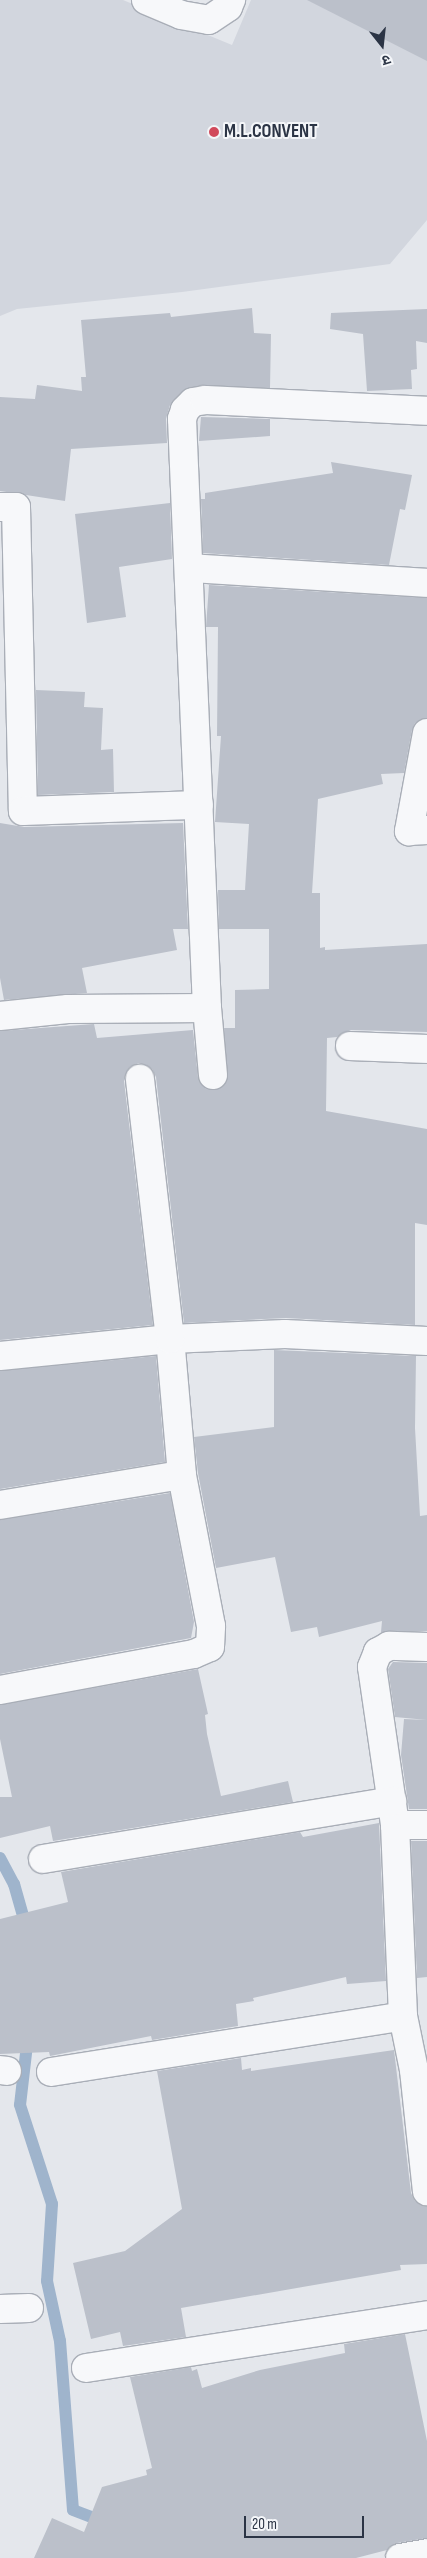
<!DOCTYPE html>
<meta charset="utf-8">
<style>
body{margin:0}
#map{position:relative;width:427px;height:2558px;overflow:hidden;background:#e4e7ec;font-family:"Sofia Sans Condensed","Noto Sans Devanagari",sans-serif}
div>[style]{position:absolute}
.built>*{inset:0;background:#d2d6de}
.stream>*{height:12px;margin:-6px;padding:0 6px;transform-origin:6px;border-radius:6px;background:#9fb4cc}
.building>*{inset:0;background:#bbc0ca}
.roads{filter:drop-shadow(1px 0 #a9aeb7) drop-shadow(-1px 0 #a9aeb7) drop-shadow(0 1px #a9aeb7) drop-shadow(0 -1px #a9aeb7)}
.street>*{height:28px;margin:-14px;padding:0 14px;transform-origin:14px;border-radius:14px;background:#f7f8fa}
.dots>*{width:14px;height:14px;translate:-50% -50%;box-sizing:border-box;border:2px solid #f4f6f9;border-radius:50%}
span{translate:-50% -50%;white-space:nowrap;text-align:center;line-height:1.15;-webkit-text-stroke:4px #f4f6f9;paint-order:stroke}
.poi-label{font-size:19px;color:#2b3445;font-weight:700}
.left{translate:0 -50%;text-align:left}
.north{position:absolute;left:357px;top:20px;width:50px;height:50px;-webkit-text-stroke:4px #f4f6f9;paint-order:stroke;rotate:164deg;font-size:14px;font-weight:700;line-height:20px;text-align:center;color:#2b3445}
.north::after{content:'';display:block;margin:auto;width:18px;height:22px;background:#2b3445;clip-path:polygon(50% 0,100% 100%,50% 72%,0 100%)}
.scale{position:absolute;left:244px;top:2516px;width:120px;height:22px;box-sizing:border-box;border:2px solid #2b3445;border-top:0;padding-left:6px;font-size:15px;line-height:18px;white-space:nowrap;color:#2b3445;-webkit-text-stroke:4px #f4f6f9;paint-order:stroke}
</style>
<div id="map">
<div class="built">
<i style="clip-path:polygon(0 0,123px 0,232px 45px,251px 0,427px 0,427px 220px,390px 264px,182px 292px,17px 309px,0 316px)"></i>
</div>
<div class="stream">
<i style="left:0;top:1858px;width:30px;rotate:62deg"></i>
<i style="left:14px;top:1884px;width:48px;rotate:74.2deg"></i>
<i style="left:28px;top:2036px;width:69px;rotate:96.6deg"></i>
<i style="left:20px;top:2105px;width:104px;rotate:72.1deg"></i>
<i style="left:52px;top:2204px;width:77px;rotate:93.7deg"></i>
<i style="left:47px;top:2281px;width:61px;rotate:77.8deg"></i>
<i style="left:60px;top:2341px;width:169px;rotate:85.6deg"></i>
<i style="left:73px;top:2510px;width:34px;rotate:21deg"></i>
</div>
<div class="building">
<i style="clip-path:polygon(307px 0,427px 0,427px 61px)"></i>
<i style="clip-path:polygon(252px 308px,254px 333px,271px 334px,270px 388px,190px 387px,170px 405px,166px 419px,167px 443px,71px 449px,65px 501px,0 491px,0 397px,35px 399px,37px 385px,82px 391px,81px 377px,86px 377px,81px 320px,170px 313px,171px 317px)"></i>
<i style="clip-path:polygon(427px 309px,427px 343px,416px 341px,417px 369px,411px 370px,412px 389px,367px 391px,363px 334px,330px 329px,331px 313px)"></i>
<i style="clip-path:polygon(201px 417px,270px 419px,270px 436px,199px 441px)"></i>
<i style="clip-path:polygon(331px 462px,412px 475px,405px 510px,400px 509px,389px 565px,203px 553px,201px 499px,205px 499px,205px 493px,333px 473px)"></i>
<i style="clip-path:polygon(170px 503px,172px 559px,119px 567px,126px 617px,87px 623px,75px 514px)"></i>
<i style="clip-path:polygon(209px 585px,427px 598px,427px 718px,415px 723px,412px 730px,404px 773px,381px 774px,383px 784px,318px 799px,312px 893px,320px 893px,320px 948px,325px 947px,325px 950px,427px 944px,427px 1032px,351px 1030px,337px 1037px,327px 1038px,326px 1111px,427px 1129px,427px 1225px,415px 1223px,415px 1325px,286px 1318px,184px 1323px,156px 1077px,152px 1069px,139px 1063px,130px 1067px,124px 1081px,153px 1325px,0 1340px,0 1031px,94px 1024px,97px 1038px,193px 1030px,198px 1077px,206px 1089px,215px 1090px,227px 1081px,224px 1028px,235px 1028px,235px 990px,269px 989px,269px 929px,219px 929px,218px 890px,245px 890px,249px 824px,215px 822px,221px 736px,217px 736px,218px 627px,206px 627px)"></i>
<i style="clip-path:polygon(36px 690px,85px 692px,84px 707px,103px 708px,101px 750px,113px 749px,114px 792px,38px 795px)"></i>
<i style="clip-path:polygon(0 823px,24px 827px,183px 823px,188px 929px,173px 929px,177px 950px,82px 968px,87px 993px,4px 1000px,0 978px)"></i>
<i style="clip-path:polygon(274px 1350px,416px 1356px,415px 1428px,420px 1516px,427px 1515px,427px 1631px,381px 1632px,382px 1621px,319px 1637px,317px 1627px,291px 1632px,275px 1557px,216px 1568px,198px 1473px,194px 1437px,274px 1427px)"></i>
<i style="clip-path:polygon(156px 1356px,165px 1462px,0 1489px,0 1371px)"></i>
<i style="clip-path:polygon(170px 1493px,194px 1622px,191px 1638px,0 1674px,0 1520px)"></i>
<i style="clip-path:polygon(393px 1662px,427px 1663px,427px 1809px,409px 1809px,401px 1755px,404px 1719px,427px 1720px,395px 1717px,388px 1669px)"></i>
<i style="clip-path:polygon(198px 1669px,208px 1714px,205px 1715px,207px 1734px,221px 1796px,288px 1781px,293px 1802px,53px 1841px,50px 1826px,0 1838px,0 1797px,12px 1797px,0 1739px,0 1705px)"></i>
<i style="clip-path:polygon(379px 1823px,386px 1981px,347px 1984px,346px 1977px,253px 1998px,254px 2001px,236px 2004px,238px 2026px,152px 2040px,151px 2036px,50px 2056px,49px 2052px,0 2054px,0 1919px,68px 1902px,61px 1872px,300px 1832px,303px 1837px)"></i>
<i style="clip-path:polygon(411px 1841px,427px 1841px,427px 1977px,417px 1978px)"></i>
<i style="clip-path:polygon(394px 2050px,411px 2193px,415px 2201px,427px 2206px,427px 2264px,400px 2265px,401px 2270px,181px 2308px,186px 2337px,123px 2346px,120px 2332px,91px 2339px,73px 2263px,125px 2251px,182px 2209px,157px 2071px,241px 2058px,242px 2070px,251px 2068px,251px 2071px)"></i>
<i style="clip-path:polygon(405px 2334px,427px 2441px,427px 2538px,397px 2543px,387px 2550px,356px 2558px,34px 2558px,52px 2518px,84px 2532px,102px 2487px,147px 2475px,146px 2470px,152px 2468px,130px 2377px,191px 2367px,192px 2371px,197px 2369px,202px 2388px,260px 2370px,345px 2353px,344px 2344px)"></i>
</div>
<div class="roads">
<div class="street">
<i style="left:146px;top:0;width:38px;rotate:23deg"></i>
<i style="left:181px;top:15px;width:28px;rotate:10deg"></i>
<i style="left:209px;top:20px;width:23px;rotate:-34deg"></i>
<i style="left:228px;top:7px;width:8px;rotate:-67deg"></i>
<i style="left:0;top:507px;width:16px"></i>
<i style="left:16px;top:507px;width:304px;rotate:88.7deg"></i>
<i style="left:23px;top:811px;width:176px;rotate:-2deg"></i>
<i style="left:190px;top:568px;width:237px;rotate:3.6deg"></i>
<i style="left:427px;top:733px;width:100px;rotate:100.4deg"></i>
<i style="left:409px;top:831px;width:18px;rotate:-3deg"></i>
<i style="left:0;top:1016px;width:68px;rotate:-5.9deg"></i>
<i style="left:68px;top:1009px;width:139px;rotate:-0.4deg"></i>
<i style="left:350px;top:1046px;width:77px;rotate:2.2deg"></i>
<i style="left:213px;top:1075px;width:67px;rotate:-95.1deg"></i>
<i style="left:207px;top:1008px;width:590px;rotate:-92.43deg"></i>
<i style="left:182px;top:419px;width:9px;rotate:-72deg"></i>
<i style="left:185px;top:410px;width:11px;rotate:-45deg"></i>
<i style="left:193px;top:402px;width:12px;rotate:-9deg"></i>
<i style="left:205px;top:400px;width:222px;rotate:2.8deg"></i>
<i style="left:0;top:1356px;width:171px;rotate:-5.7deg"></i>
<i style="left:170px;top:1339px;width:115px;rotate:-2.5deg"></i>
<i style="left:285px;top:1334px;width:142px;rotate:2.8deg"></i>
<i style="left:0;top:1505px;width:184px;rotate:-9.4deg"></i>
<i style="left:427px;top:1647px;width:38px;rotate:-178deg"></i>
<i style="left:389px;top:1646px;width:13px;rotate:151deg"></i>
<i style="left:378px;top:1652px;width:16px;rotate:112deg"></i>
<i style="left:372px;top:1667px;width:160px;rotate:81.7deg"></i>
<i style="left:395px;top:1825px;width:191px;rotate:87.6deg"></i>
<i style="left:403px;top:2016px;width:55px;rotate:78.5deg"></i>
<i style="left:414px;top:2070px;width:122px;rotate:83.9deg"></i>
<i style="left:0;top:1690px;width:197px;rotate:-10.5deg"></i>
<i style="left:194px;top:1654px;width:17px;rotate:-24deg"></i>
<i style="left:210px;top:1647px;width:21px;rotate:-87deg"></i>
<i style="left:211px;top:1626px;width:154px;rotate:-100.9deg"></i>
<i style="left:182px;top:1475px;width:137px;rotate:-95deg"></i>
<i style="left:170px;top:1339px;width:262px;rotate:-96.6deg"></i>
<i style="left:395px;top:1825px;width:32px"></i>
<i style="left:43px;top:1859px;width:354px;rotate:-9.4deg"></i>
<i style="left:0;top:2070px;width:7px;rotate:8deg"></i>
<i style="left:51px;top:2072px;width:356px;rotate:-9deg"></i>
<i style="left:0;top:2309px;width:29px;rotate:-2deg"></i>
<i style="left:86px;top:2368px;width:345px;rotate:-8.8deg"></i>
<i style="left:400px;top:2558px;width:27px;rotate:-10deg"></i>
</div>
</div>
<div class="dots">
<i style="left:214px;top:132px;background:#d1495b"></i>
</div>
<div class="poi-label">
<span class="left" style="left:224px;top:132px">M.L.CONVENT</span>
</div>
<div class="north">उ</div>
<div class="scale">20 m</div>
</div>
